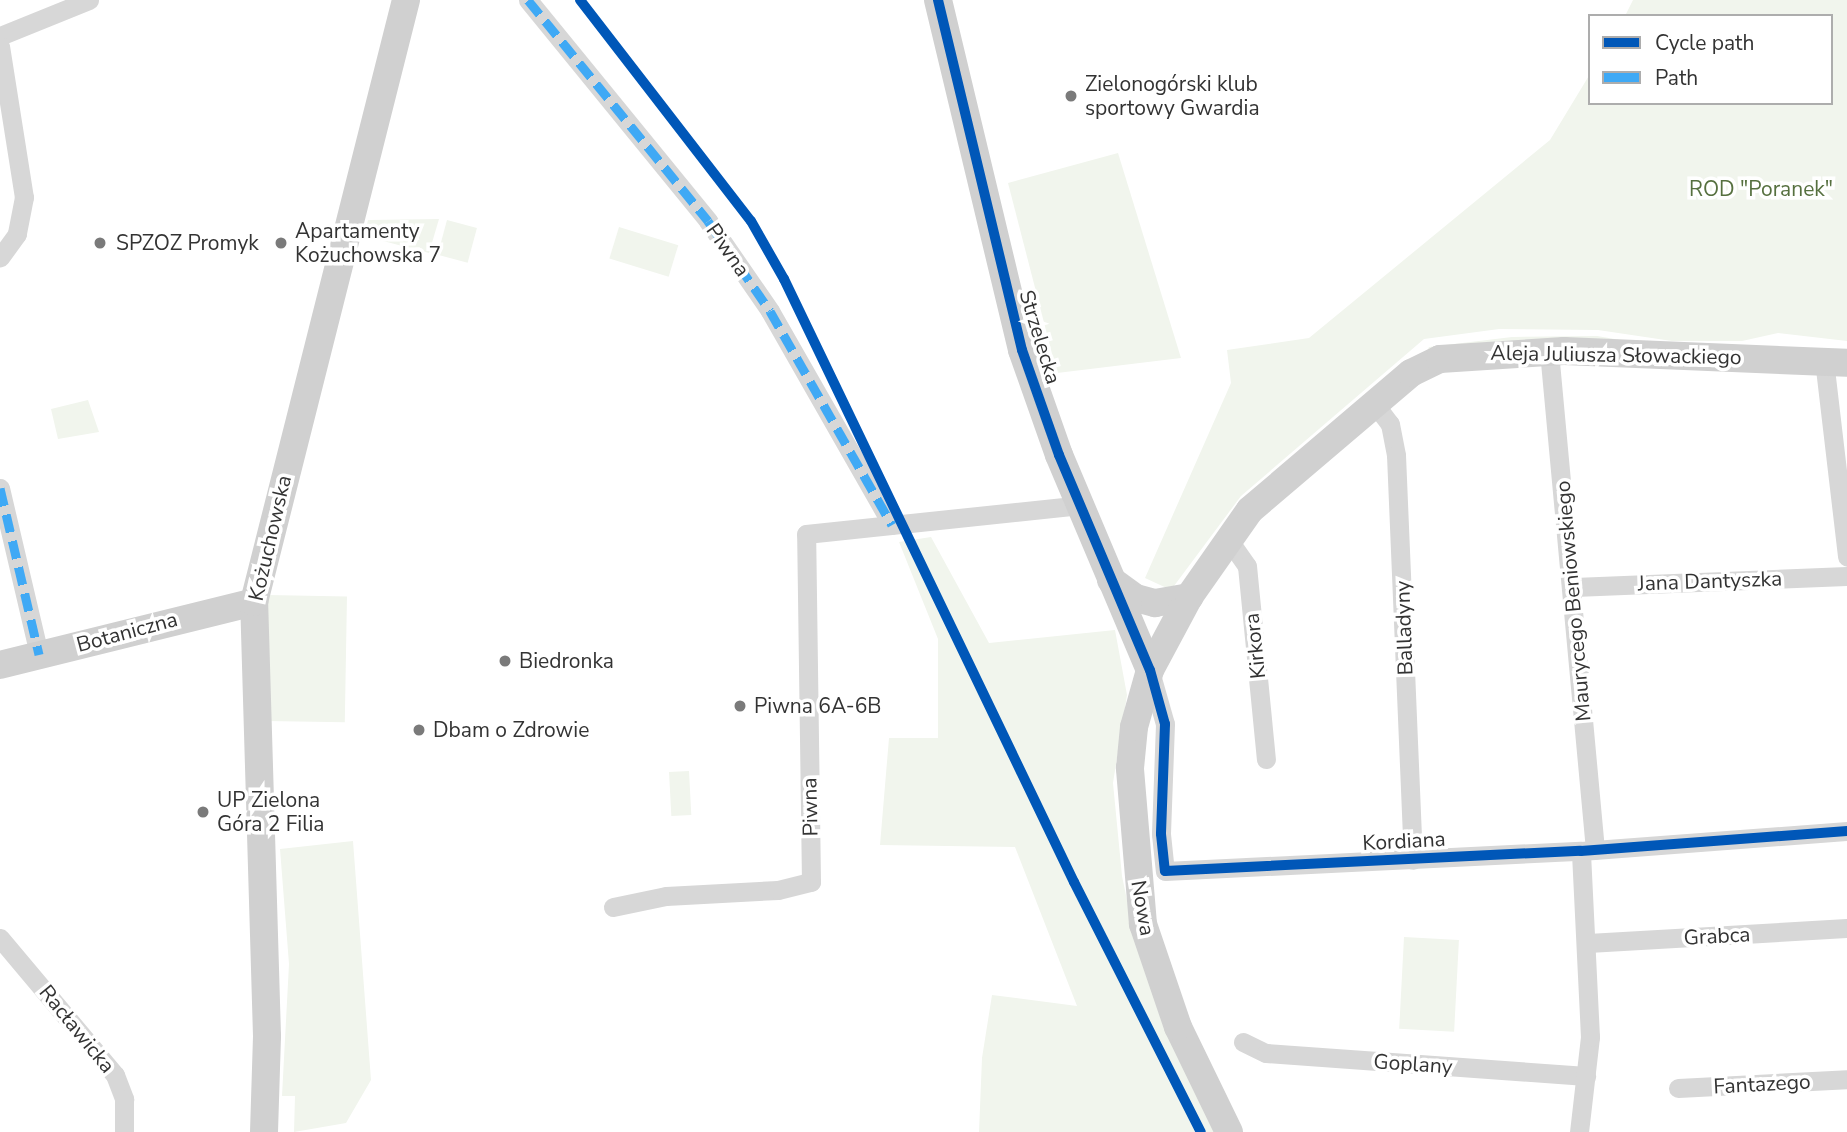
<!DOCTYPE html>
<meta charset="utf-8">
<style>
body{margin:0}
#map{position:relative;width:1847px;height:1132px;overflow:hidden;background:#fff;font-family:"Nunito Sans",sans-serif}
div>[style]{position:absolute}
.green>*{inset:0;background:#f1f5ed;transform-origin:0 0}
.street>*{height:19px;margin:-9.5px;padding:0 9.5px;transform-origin:9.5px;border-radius:9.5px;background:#d7d7d7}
.secondary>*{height:28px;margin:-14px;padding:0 14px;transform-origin:14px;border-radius:14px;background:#d0d0d0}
.quiet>*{height:9px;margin-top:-4.5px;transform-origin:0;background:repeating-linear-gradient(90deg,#3fa9f5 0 18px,transparent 0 27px)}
.cycleway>*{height:10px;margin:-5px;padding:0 5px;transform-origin:5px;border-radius:5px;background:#0057b8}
.dots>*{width:19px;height:19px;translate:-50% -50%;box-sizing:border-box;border:4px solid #fff;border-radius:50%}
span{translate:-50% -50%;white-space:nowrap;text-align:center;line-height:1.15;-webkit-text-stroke:7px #fff;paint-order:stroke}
.poi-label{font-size:21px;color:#333}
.left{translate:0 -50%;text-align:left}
.park-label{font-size:21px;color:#56703f}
.street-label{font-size:21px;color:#333}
.legend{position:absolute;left:1588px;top:14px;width:245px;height:91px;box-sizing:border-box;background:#fff;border:2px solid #adadad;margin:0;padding:9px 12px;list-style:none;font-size:21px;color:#333}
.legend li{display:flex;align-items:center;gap:14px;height:35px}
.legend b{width:35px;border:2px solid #adadad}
</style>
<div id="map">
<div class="green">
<i style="clip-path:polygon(1633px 0,1847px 0,1847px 341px,1778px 333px,1742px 341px,1672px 341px,1598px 330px,1499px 329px,1424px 339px,1241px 496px,1171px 590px,1145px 578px,1231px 383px,1227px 350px,1309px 338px,1550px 140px,1590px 74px,1590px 103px,1831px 103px,1831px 16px,1625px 16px)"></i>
<i style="clip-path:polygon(1118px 153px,1181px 358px,1057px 373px,1008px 183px)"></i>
<i style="clip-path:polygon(439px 219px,429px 253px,364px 236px,368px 220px)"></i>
<i style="left:447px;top:220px;width:31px;height:36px;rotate:15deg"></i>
<i style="left:619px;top:227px;width:62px;height:33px;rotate:17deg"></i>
<i style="clip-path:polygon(1597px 336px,1650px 345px,1426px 353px,1429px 347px,1512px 337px)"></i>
<i style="clip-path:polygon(88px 400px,99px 432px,58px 439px,51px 409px)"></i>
<i style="clip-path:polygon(931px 537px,989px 643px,1115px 630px,1127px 695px,1113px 783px,1122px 876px,1133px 929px,1163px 1021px,1216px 1132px,979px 1132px,982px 1058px,992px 995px,1077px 1006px,1015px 847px,880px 845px,889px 738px,938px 738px,938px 639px,899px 542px)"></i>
<i style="left:268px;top:595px;width:79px;height:126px;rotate:1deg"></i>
<i style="left:689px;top:771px;width:44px;height:20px;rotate:87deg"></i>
<i style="clip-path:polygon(353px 841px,371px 1080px,346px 1123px,294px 1132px,295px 1096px,282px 1096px,289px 964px,280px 849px)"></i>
<i style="left:1404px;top:937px;width:55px;height:92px;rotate:3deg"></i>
</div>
<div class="street">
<i style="left:528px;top:0;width:285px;rotate:50.8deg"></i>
<i style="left:708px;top:221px;width:109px;rotate:55.4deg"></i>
<i style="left:770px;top:311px;width:246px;rotate:60.3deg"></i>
<i style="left:0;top:36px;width:96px;rotate:-22deg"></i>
<i style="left:0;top:46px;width:153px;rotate:81deg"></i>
<i style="left:24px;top:197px;width:38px;rotate:101deg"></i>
<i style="left:17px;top:234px;width:29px;rotate:126deg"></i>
<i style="left:1549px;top:351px;width:501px;rotate:84.73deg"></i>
<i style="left:1824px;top:360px;width:198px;rotate:83.3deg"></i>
<i style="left:1374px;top:403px;width:26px;rotate:53deg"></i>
<i style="left:1390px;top:424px;width:32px;rotate:79deg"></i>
<i style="left:1396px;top:455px;width:405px;rotate:87.6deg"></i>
<i style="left:0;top:488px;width:171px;rotate:76.8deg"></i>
<i style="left:1228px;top:539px;width:33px;rotate:55deg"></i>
<i style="left:1247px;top:566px;width:194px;rotate:84.4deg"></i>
<i style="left:1574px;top:587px;width:273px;rotate:-2.3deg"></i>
<i style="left:1150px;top:671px;width:55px;rotate:74.2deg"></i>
<i style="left:1165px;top:724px;width:110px;rotate:92.1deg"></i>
<i style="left:1161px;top:834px;width:37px;rotate:84deg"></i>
<i style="left:1165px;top:871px;width:416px;rotate:-2.8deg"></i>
<i style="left:1581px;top:851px;width:267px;rotate:-4.3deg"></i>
<i style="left:613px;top:907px;width:54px;rotate:-11.7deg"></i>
<i style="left:666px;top:896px;width:112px;rotate:-3.1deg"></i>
<i style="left:778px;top:890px;width:34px;rotate:-14deg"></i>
<i style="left:811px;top:882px;width:348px;rotate:-90.8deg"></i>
<i style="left:806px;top:534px;width:276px;rotate:-6deg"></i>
<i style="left:0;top:938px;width:179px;rotate:50deg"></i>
<i style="left:115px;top:1075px;width:26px;rotate:69deg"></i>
<i style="left:124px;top:1099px;width:33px;rotate:90deg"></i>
<i style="left:1588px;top:943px;width:259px;rotate:-3.3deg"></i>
<i style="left:1243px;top:1042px;width:25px;rotate:26deg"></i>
<i style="left:1266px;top:1053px;width:321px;rotate:4.1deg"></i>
<i style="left:1678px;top:1088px;width:169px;rotate:-3deg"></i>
<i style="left:1579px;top:1132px;width:96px;rotate:-83.4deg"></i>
<i style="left:1590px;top:1037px;width:186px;rotate:-92.8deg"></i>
</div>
<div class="secondary">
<i style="left:938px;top:0;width:360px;rotate:76.5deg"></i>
<i style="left:1022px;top:350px;width:111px;rotate:70.6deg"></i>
<i style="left:1059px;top:455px;width:233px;rotate:67.1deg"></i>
<i style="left:1111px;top:580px;width:31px;rotate:36deg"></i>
<i style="left:1136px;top:598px;width:20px;rotate:15deg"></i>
<i style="left:1155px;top:603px;width:35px;rotate:-10deg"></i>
<i style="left:0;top:665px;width:262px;rotate:-13.9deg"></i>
<i style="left:264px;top:1132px;width:96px;rotate:-88.2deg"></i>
<i style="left:267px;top:1036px;width:434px;rotate:-91.7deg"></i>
<i style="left:254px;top:602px;width:621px;rotate:-75.83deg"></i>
<i style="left:1229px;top:1132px;width:117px;rotate:-115.9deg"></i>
<i style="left:1178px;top:1027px;width:109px;rotate:-108.8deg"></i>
<i style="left:1143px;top:924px;width:157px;rotate:-94.8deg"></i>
<i style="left:1130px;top:768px;width:41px;rotate:-84.4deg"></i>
<i style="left:1134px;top:727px;width:59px;rotate:-74.3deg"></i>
<i style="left:1150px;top:670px;width:83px;rotate:-61.9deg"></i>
<i style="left:1189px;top:597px;width:106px;rotate:-55deg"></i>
<i style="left:1250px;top:510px;width:211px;rotate:-40.4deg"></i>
<i style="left:1411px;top:373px;width:32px;rotate:-26deg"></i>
<i style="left:1440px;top:359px;width:124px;rotate:-3.7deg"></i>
<i style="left:1564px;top:351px;width:283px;rotate:2.4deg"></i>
</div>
<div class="quiet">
<i style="left:528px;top:0;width:285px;rotate:50.8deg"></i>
<i style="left:708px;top:221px;width:109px;rotate:55.4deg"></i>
<i style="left:770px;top:311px;width:246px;rotate:60.3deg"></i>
<i style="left:0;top:488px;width:171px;rotate:76.8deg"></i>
</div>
<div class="cycleway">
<i style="left:580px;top:0;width:279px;rotate:52.3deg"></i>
<i style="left:751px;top:221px;width:67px;rotate:60.4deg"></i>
<i style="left:784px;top:279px;width:669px;rotate:64.32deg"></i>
<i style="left:1074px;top:882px;width:280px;rotate:63.1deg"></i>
<i style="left:938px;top:0;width:360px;rotate:76.5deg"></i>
<i style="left:1022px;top:350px;width:111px;rotate:70.6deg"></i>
<i style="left:1059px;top:455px;width:233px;rotate:67.1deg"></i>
<i style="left:1150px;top:670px;width:56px;rotate:74.5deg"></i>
<i style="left:1165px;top:724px;width:110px;rotate:92.1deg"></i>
<i style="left:1161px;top:834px;width:37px;rotate:84deg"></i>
<i style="left:1165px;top:871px;width:416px;rotate:-2.8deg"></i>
<i style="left:1581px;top:851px;width:267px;rotate:-4.3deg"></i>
</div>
<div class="dots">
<i style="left:1071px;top:96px;background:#7a7a7a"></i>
<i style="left:100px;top:243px;background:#7a7a7a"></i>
<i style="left:281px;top:243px;background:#7a7a7a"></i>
<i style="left:505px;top:661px;background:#7a7a7a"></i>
<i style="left:740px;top:706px;background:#7a7a7a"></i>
<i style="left:419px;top:730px;background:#7a7a7a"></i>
<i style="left:203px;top:812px;background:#7a7a7a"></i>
</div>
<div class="poi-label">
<span class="left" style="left:1085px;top:96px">Zielonogórski klub<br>sportowy Gwardia</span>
<span class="left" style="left:295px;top:243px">Apartamenty<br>Kożuchowska 7</span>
<span class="left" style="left:116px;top:243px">SPZOZ Promyk</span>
<span class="left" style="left:519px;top:661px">Biedronka</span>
<span class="left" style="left:754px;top:706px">Piwna 6A-6B</span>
<span class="left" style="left:433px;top:730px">Dbam o Zdrowie</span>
<span class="left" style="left:217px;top:812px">UP Zielona<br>Góra 2 Filia</span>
</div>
<div class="park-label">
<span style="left:1761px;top:189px">ROD "Poranek"</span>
</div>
<div class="street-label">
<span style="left:728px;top:250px;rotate:55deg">Piwna</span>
<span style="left:1040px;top:337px;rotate:73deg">Strzelecka</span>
<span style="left:1616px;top:355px;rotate:1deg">Aleja Juliusza Słowackiego</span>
<span style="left:270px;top:538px;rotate:-77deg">Kożuchowska</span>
<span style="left:1710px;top:581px;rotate:-2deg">Jana Dantyszka</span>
<span style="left:1573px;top:601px;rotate:-95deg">Maurycego Beniowskiego</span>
<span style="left:1404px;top:628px;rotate:-92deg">Balladyny</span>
<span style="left:127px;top:632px;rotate:-15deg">Botaniczna</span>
<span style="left:1255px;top:646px;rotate:-96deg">Kirkora</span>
<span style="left:810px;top:807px;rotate:-91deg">Piwna</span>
<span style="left:1404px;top:841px;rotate:-3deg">Kordiana</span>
<span style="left:1143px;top:908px;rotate:80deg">Nowa</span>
<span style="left:1717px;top:936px;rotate:-3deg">Grabca</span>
<span style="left:77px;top:1029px;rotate:51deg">Racławicka</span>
<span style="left:1413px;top:1064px;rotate:4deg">Goplany</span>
<span style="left:1762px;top:1084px;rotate:-3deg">Fantazego</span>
</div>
<ul class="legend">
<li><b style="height:9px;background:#0057b8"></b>Cycle path</li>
<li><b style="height:9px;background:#3fa9f5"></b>Path</li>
</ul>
</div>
